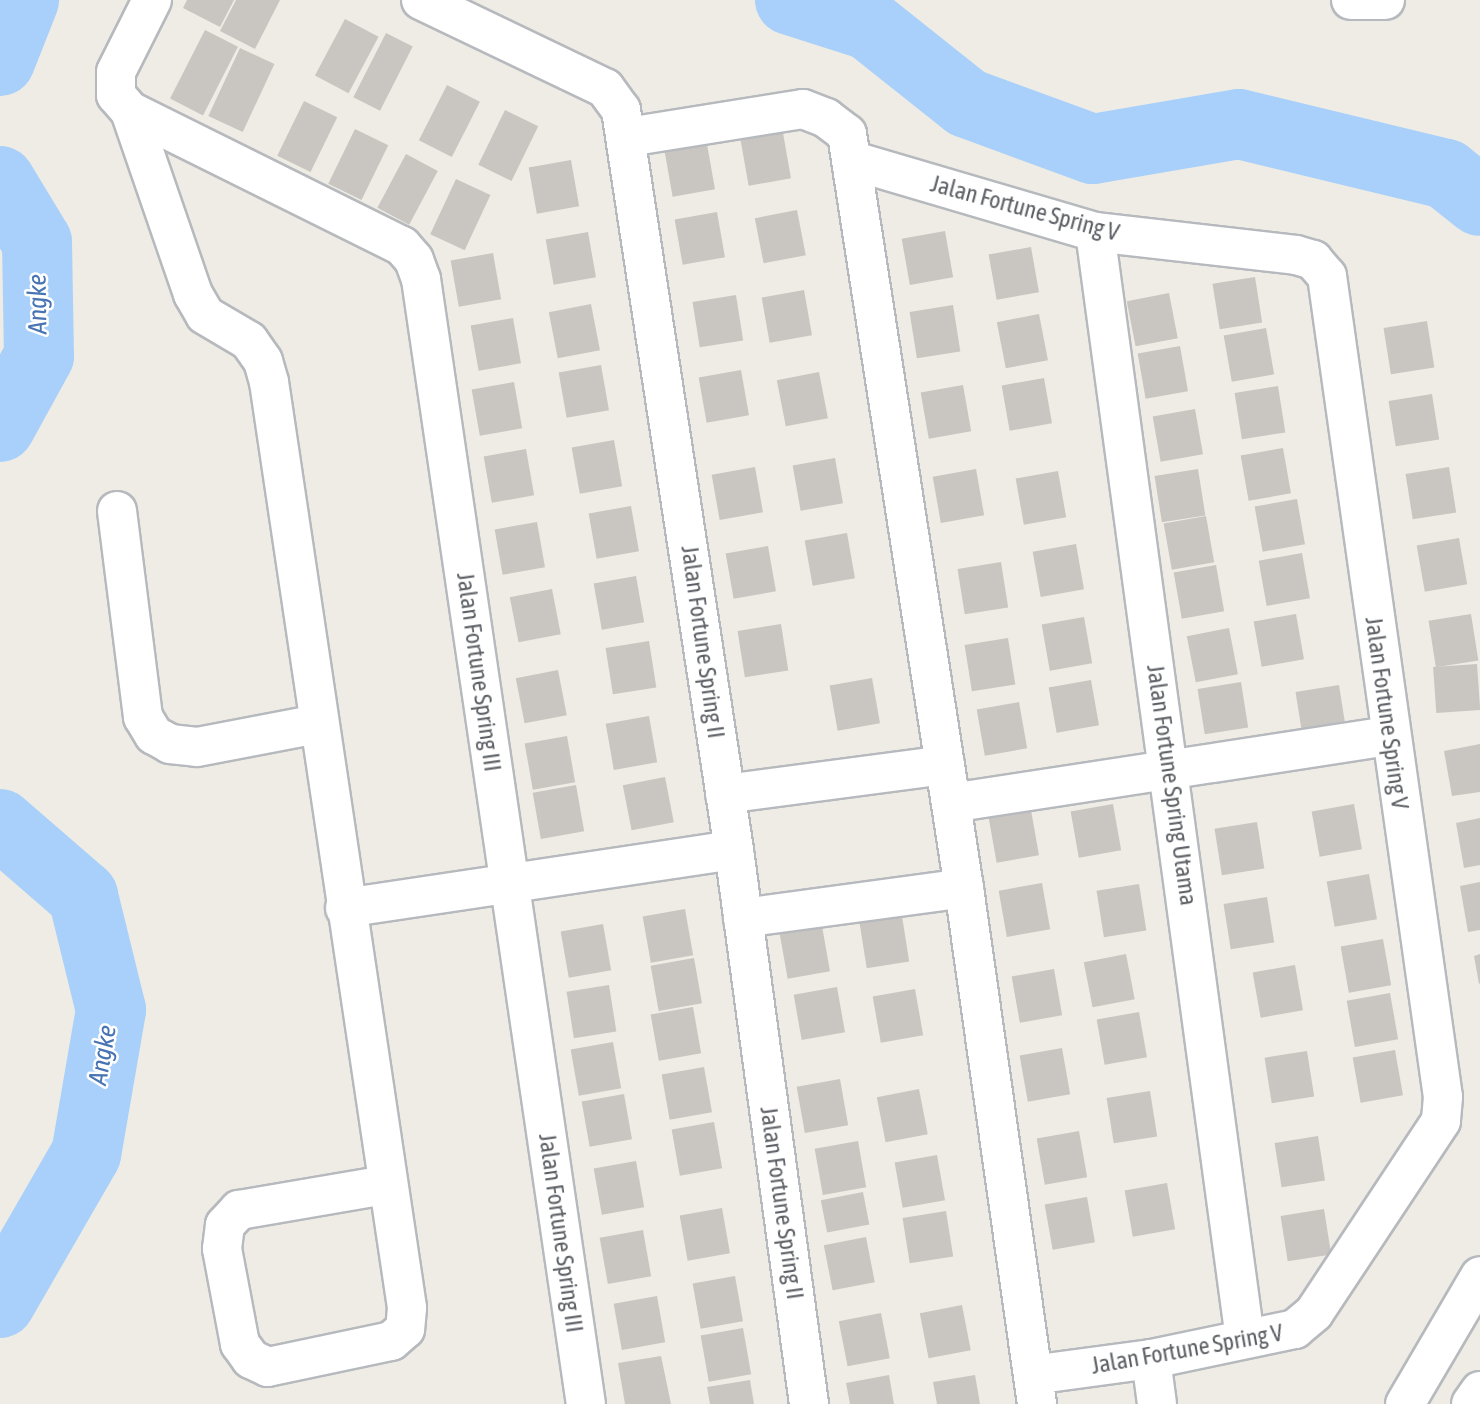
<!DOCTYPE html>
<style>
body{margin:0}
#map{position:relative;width:1480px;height:1404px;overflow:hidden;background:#eeece4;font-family:"Asap Condensed",sans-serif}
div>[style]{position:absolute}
.river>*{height:70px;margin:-35px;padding:0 35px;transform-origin:35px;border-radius:35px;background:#a8d0fa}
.building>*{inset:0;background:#c9c6c1;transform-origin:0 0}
.roads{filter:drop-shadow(2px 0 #b6b9bd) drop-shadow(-2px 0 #b6b9bd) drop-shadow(0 2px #b6b9bd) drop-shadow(0 -2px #b6b9bd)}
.minor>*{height:38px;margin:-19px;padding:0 19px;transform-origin:19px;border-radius:19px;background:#fff}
span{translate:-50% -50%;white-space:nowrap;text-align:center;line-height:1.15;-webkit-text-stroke:5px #fff;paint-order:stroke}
.street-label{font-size:24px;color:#5c5f64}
.water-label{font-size:26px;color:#4874b3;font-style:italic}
</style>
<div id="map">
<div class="river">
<i style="left:790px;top:0;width:83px;rotate:17.6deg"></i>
<i style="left:869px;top:25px;width:125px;rotate:38.5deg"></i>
<i style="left:967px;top:103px;width:134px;rotate:20.1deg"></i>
<i style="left:1093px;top:149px;width:148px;rotate:-9.7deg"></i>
<i style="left:1239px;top:124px;width:213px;rotate:13.6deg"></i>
<i style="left:1446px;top:174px;width:43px;rotate:38.5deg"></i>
<i style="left:0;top:61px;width:66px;rotate:-68.5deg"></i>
<i style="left:0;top:181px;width:71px;rotate:58.8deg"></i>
<i style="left:37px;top:242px;width:114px;rotate:89deg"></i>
<i style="left:39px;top:356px;width:81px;rotate:118.8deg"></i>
<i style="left:0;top:824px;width:110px;rotate:40.9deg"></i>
<i style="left:83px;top:896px;width:117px;rotate:76.2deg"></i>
<i style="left:111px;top:1010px;width:146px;rotate:99.8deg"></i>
<i style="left:86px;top:1154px;width:172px;rotate:120deg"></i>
</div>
<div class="building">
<i style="clip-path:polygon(187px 0,234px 0,220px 27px,183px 8px)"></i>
<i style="clip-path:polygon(236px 0,280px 0,255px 49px,220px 31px)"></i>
<i style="left:345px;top:19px;width:38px;height:64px;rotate:28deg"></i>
<i style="left:205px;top:30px;width:37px;height:77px;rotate:27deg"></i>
<i style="left:386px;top:33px;width:30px;height:72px;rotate:27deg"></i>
<i style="left:240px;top:48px;width:38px;height:75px;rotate:25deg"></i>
<i style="left:447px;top:85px;width:37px;height:62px;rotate:27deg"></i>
<i style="left:304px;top:101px;width:37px;height:61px;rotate:26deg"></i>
<i style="left:505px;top:110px;width:37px;height:61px;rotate:26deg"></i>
<i style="left:355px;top:129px;width:37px;height:61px;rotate:26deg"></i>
<i style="left:783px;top:133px;width:46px;height:43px;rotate:80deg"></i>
<i style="left:707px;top:144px;width:46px;height:43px;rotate:80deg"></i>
<i style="left:406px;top:154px;width:36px;height:61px;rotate:28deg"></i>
<i style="left:571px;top:160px;width:47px;height:43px;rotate:80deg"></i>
<i style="left:456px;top:179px;width:38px;height:61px;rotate:25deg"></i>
<i style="left:797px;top:210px;width:46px;height:43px;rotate:79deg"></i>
<i style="left:717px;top:212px;width:46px;height:43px;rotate:80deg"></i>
<i style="left:945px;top:231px;width:47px;height:44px;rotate:80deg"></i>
<i style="left:588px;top:232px;width:46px;height:43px;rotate:80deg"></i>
<i style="left:1031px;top:247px;width:46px;height:43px;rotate:80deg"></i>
<i style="left:493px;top:253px;width:47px;height:43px;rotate:80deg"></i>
<i style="left:1255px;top:277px;width:46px;height:43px;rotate:81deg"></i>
<i style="left:804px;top:290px;width:46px;height:43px;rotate:80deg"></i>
<i style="left:1169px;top:293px;width:46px;height:43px;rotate:79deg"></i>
<i style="left:736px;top:295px;width:46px;height:44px;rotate:81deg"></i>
<i style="left:591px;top:304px;width:47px;height:43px;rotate:79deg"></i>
<i style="left:953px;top:305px;width:47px;height:44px;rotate:81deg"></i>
<i style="left:1039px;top:314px;width:47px;height:43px;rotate:79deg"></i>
<i style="left:513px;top:318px;width:46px;height:43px;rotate:80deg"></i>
<i style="left:1427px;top:321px;width:47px;height:44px;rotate:81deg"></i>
<i style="left:1266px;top:328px;width:47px;height:43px;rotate:80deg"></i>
<i style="left:1180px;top:346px;width:46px;height:43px;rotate:80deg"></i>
<i style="left:601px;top:365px;width:46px;height:43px;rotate:80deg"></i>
<i style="left:741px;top:370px;width:46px;height:43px;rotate:80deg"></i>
<i style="left:819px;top:372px;width:47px;height:43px;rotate:79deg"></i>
<i style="left:1044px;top:378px;width:46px;height:43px;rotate:80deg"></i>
<i style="left:514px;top:382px;width:47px;height:43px;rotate:80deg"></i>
<i style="left:963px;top:385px;width:47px;height:43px;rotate:80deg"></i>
<i style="left:1278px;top:386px;width:47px;height:44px;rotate:81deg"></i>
<i style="left:1432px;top:394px;width:46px;height:44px;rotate:81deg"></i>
<i style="left:1195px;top:409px;width:46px;height:43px;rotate:80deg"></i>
<i style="left:614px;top:440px;width:47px;height:43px;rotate:80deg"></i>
<i style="left:1283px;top:448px;width:46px;height:43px;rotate:80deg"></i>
<i style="left:526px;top:449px;width:47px;height:43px;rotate:80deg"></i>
<i style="left:835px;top:458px;width:46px;height:43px;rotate:80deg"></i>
<i style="left:755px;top:467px;width:46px;height:44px;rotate:80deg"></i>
<i style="left:1449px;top:467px;width:46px;height:44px;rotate:81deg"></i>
<i style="left:976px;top:469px;width:47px;height:44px;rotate:80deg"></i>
<i style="left:1198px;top:469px;width:47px;height:44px;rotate:81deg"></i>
<i style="left:1058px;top:471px;width:47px;height:43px;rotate:80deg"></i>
<i style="left:1297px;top:499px;width:46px;height:43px;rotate:80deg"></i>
<i style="left:631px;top:506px;width:46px;height:43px;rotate:80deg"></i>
<i style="left:1206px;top:516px;width:47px;height:43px;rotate:80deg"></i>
<i style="left:537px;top:522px;width:46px;height:43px;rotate:80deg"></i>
<i style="left:847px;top:533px;width:46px;height:43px;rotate:80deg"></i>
<i style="left:1459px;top:538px;width:47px;height:43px;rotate:80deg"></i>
<i style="left:1076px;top:544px;width:46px;height:44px;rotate:80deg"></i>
<i style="left:768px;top:546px;width:46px;height:43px;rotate:80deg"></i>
<i style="left:1302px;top:553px;width:46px;height:44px;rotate:80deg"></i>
<i style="left:1001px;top:562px;width:46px;height:44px;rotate:81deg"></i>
<i style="left:1216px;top:565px;width:47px;height:43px;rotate:80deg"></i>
<i style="left:636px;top:576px;width:47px;height:43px;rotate:80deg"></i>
<i style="left:552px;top:589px;width:46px;height:43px;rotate:79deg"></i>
<i style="left:1296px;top:614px;width:46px;height:43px;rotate:80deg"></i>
<i style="left:1471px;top:614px;width:47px;height:43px;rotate:81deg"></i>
<i style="left:1084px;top:617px;width:47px;height:43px;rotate:80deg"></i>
<i style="left:781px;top:624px;width:47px;height:44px;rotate:81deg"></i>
<i style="left:1229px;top:628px;width:47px;height:43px;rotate:79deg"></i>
<i style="left:1008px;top:638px;width:47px;height:44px;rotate:81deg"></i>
<i style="left:649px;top:641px;width:47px;height:44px;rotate:81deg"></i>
<i style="left:1477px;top:664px;width:46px;height:44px;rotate:86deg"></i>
<i style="left:558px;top:670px;width:46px;height:43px;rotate:79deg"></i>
<i style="left:872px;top:678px;width:46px;height:43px;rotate:80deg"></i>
<i style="left:1091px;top:680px;width:46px;height:43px;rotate:80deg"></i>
<i style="left:1241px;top:682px;width:46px;height:44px;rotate:81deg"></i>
<i style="left:1339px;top:685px;width:46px;height:44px;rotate:81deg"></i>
<i style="left:1019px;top:702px;width:47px;height:43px;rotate:80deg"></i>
<i style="left:649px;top:716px;width:47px;height:44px;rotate:80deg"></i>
<i style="left:567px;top:736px;width:47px;height:43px;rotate:80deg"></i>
<i style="clip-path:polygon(1480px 744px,1480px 792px,1452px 796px,1444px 751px)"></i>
<i style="left:665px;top:777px;width:46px;height:43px;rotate:79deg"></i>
<i style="left:576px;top:785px;width:47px;height:44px;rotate:80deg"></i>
<i style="left:1113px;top:804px;width:47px;height:43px;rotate:80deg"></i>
<i style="left:1354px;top:804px;width:46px;height:43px;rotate:80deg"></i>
<i style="left:1031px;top:810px;width:46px;height:43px;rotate:80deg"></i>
<i style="clip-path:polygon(1480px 818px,1480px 865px,1464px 868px,1456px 823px)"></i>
<i style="left:1257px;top:822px;width:47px;height:43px;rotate:81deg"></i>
<i style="left:1369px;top:874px;width:46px;height:43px;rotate:80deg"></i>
<i style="clip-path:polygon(1480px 882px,1480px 930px,1468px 932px,1460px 886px)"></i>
<i style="left:1042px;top:883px;width:47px;height:44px;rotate:80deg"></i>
<i style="left:1139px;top:884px;width:47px;height:43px;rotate:81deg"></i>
<i style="left:1267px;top:897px;width:46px;height:44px;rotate:81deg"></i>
<i style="left:685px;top:909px;width:47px;height:43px;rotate:80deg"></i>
<i style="left:902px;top:916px;width:46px;height:43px;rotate:81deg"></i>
<i style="left:603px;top:924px;width:47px;height:43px;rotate:80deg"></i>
<i style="left:822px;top:926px;width:46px;height:43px;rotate:80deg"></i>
<i style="left:1383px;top:939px;width:47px;height:43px;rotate:80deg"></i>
<i style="left:1126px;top:954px;width:46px;height:43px;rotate:79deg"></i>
<i style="clip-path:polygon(1480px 954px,1480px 983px,1479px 984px,1474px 956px)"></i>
<i style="left:694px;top:958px;width:46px;height:44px;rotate:80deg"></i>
<i style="left:1295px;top:965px;width:46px;height:43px;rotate:80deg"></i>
<i style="left:1054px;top:969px;width:47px;height:43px;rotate:80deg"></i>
<i style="left:609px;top:985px;width:47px;height:43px;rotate:81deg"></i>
<i style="left:837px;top:987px;width:46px;height:44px;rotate:80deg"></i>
<i style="left:915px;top:989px;width:47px;height:43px;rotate:80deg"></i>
<i style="left:1390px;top:993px;width:47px;height:44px;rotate:80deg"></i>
<i style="left:693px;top:1007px;width:47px;height:43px;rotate:80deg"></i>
<i style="left:1139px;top:1012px;width:46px;height:43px;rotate:80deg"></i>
<i style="left:613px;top:1042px;width:47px;height:43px;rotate:80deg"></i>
<i style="left:1062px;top:1048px;width:47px;height:43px;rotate:80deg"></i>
<i style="left:1395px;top:1050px;width:46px;height:43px;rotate:80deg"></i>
<i style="left:1307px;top:1051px;width:46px;height:43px;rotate:81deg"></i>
<i style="left:704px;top:1067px;width:46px;height:43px;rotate:80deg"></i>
<i style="left:840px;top:1079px;width:47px;height:44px;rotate:80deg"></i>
<i style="left:919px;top:1089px;width:46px;height:43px;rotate:79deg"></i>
<i style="left:1150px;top:1091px;width:46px;height:44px;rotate:81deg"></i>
<i style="left:624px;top:1094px;width:46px;height:43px;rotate:80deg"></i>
<i style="left:714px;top:1122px;width:47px;height:43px;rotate:80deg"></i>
<i style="left:1079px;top:1131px;width:47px;height:43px;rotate:80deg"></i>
<i style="left:1318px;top:1136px;width:45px;height:44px;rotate:81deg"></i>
<i style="left:858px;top:1141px;width:47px;height:44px;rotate:80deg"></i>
<i style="left:937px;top:1155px;width:46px;height:43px;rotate:80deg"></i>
<i style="left:636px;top:1161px;width:47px;height:43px;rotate:80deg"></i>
<i style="left:1167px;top:1183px;width:47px;height:43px;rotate:80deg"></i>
<i style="left:863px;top:1192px;width:33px;height:43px;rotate:79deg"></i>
<i style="left:1087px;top:1197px;width:46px;height:43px;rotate:80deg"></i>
<i style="left:722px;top:1208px;width:46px;height:43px;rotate:80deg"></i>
<i style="left:1324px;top:1209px;width:46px;height:44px;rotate:81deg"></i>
<i style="left:946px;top:1211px;width:46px;height:44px;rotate:81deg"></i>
<i style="left:643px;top:1230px;width:47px;height:44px;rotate:80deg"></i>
<i style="left:866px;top:1237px;width:46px;height:43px;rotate:79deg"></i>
<i style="left:735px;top:1276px;width:46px;height:43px;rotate:80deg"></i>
<i style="left:657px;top:1296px;width:47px;height:44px;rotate:80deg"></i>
<i style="left:962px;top:1305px;width:46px;height:43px;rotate:79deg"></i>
<i style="left:881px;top:1313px;width:46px;height:43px;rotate:79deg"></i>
<i style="left:743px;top:1328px;width:47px;height:43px;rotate:80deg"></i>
<i style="clip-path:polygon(661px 1356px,671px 1404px,625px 1404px,618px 1363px)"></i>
<i style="clip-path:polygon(889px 1375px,894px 1404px,850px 1404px,846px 1383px)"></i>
<i style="clip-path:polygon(975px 1375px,980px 1404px,937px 1404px,933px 1382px)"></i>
<i style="clip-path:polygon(750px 1380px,754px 1404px,710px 1404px,707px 1387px)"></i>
</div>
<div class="roads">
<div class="minor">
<i style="left:152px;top:0;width:80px;rotate:116.6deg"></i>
<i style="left:116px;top:72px;width:23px;rotate:90deg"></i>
<i style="left:116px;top:95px;width:21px;rotate:49deg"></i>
<i style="left:130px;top:111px;width:304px;rotate:26.4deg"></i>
<i style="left:402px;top:246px;width:18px;rotate:49deg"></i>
<i style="left:414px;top:260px;width:20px;rotate:70deg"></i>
<i style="left:421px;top:279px;width:1137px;rotate:81.66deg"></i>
<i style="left:421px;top:0;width:204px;rotate:25.6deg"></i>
<i style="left:605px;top:88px;width:27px;rotate:54deg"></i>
<i style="left:621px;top:110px;width:749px;rotate:81.32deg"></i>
<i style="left:734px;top:850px;width:559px;rotate:82.29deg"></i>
<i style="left:1351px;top:0;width:34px"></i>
<i style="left:130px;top:111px;width:194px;rotate:71deg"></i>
<i style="left:193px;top:294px;width:24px;rotate:60deg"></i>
<i style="left:205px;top:315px;width:51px;rotate:30.6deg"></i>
<i style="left:249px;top:341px;width:24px;rotate:55deg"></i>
<i style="left:263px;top:361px;width:22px;rotate:74deg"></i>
<i style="left:269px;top:382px;width:936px;rotate:81.52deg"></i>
<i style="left:407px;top:1308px;width:21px;rotate:95deg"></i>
<i style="left:405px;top:1329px;width:18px;rotate:139deg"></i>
<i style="left:391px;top:1341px;width:126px;rotate:168.1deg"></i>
<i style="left:268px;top:1367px;width:19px;rotate:-155deg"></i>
<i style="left:251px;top:1359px;width:19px;rotate:-126deg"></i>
<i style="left:240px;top:1344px;width:97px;rotate:-100.7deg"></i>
<i style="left:222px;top:1249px;width:24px;rotate:-83deg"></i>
<i style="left:225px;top:1225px;width:21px;rotate:-47deg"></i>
<i style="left:239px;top:1210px;width:148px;rotate:-9.7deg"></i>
<i style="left:628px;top:137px;width:177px;rotate:-9.1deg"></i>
<i style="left:803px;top:109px;width:25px;rotate:21deg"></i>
<i style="left:826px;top:118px;width:26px;rotate:37deg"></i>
<i style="left:847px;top:134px;width:763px;rotate:81.18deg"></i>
<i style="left:964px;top:888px;width:521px;rotate:81.95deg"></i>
<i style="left:854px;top:161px;width:251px;rotate:16.4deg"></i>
<i style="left:1095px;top:232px;width:202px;rotate:6.5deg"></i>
<i style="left:1296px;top:255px;width:18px;rotate:16deg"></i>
<i style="left:1313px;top:260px;width:21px;rotate:49deg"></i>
<i style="left:1327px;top:276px;width:829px;rotate:81.96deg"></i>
<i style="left:1443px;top:1097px;width:24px;rotate:95deg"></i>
<i style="left:1441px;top:1121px;width:230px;rotate:123.5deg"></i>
<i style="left:1314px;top:1313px;width:25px;rotate:140deg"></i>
<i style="left:1295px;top:1329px;width:147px;rotate:168.2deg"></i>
<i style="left:1151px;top:1359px;width:119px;rotate:172.3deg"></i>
<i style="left:1095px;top:232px;width:1117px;rotate:82.28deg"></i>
<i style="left:117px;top:511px;width:208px;rotate:82.8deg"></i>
<i style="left:143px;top:717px;width:21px;rotate:59deg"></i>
<i style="left:154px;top:735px;width:18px;rotate:29deg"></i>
<i style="left:170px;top:744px;width:27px;rotate:6deg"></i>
<i style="left:197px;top:747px;width:123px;rotate:-10.8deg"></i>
<i style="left:725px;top:794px;width:222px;rotate:-7.5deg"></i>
<i style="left:951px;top:803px;width:444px;rotate:-8.7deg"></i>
<i style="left:345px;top:908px;width:393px;rotate:-8.5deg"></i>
<i style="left:743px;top:918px;width:223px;rotate:-7.7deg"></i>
<i style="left:1151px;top:1359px;width:45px;rotate:82.4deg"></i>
<i style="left:1405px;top:1404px;width:148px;rotate:-59.6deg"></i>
<i style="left:1471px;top:1404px;width:16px;rotate:-55deg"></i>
</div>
</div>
<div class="street-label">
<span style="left:1025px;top:208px;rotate:15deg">Jalan Fortune Spring V</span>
<span style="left:703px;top:642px;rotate:82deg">Jalan Fortune Spring II</span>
<span style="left:479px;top:672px;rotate:82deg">Jalan Fortune Spring III</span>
<span style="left:1387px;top:713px;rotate:82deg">Jalan Fortune Spring V</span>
<span style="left:1172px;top:785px;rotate:82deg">Jalan Fortune Spring Utama</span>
<span style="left:782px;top:1203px;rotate:82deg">Jalan Fortune Spring II</span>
<span style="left:561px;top:1233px;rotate:82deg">Jalan Fortune Spring III</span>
<span style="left:1187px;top:1349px;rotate:-10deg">Jalan Fortune Spring V</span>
</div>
<div class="water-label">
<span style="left:38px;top:304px;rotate:-91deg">Angke</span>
<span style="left:103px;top:1055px;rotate:-80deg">Angke</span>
</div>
</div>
